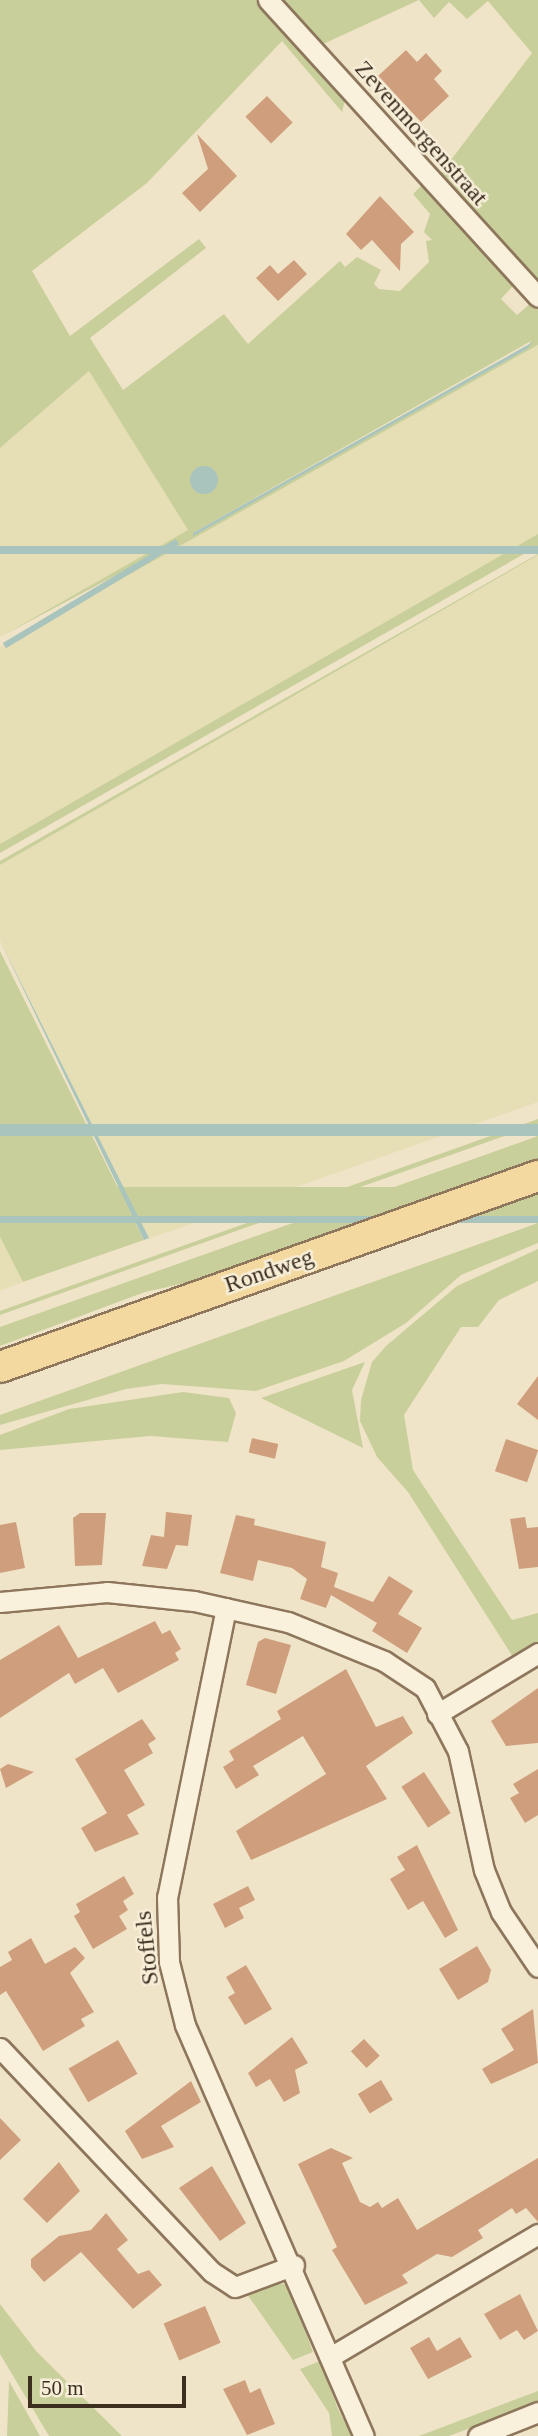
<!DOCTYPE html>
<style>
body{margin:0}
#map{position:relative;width:538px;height:2436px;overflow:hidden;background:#f0e4c8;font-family:"Times New Roman",serif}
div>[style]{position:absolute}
.farmland>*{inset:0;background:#e6deb5}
.green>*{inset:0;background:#c9cf9b;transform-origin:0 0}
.water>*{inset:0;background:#a9c4bc;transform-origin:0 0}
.round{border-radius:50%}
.building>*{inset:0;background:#cf9f7d;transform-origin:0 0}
.roads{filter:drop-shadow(2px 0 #8d765c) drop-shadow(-2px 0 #8d765c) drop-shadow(0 2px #8d765c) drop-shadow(0 -2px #8d765c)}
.minor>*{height:19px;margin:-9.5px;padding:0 9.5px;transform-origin:9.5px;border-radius:9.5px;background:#faf1dc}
.primary>*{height:30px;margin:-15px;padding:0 15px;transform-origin:15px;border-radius:15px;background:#f3d9a0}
span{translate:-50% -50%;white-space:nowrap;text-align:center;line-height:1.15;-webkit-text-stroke:5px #f7eed8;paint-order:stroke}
.street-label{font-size:24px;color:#3d2e20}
.scale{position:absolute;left:28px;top:2376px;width:158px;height:32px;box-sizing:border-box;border:4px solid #3d2e20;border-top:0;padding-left:9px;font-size:21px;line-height:24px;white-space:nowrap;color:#3d2e20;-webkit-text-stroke:5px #f7eed8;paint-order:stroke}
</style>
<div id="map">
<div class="farmland">
<i style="clip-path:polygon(538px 345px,538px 534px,0 844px,0 647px)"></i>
<i style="clip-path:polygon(89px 371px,188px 530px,0 637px,0 448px)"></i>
<i style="clip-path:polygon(538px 555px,538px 1102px,148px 1239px,0 941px,0 865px)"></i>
<i style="clip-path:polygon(0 1237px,23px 1282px,0 1291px)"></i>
</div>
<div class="green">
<i style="clip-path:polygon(evenodd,0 0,261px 0,346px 96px,342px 112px,282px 41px,147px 183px,32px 271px,70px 336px,199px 239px,206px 248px,90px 338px,123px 390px,224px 314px,248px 344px,340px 261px,345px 267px,357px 257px,381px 270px,374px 284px,379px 289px,400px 291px,429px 262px,426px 241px,432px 240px,424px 232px,430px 214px,413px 194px,425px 182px,512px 275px,512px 287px,501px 299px,517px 315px,533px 301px,538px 306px,538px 345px,0 647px,180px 541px,0 637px,188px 530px,89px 371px,0 448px,0 0,531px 341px,527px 349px,193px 535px,193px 533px,531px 341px)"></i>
<i style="clip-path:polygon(274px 0,538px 0,538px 291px,357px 86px,441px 173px,532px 53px,488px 1px,467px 19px,449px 2px,434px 18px,419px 0,321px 45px)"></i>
<i style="clip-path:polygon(538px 534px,538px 546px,0 853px,0 844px)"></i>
<i style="clip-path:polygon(538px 554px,538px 555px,0 865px,0 861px)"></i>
<i style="clip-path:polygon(0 951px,144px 1240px,23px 1282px,0 1237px)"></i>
<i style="clip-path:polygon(538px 1119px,538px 1124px,0 1315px,0 1311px)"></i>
<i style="clip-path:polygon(538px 1136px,538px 1164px,230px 1273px,145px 1292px,0 1346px,0 1327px)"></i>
<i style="left:538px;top:1187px;width:29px;height:571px;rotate:90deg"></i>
<i style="clip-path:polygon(538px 1223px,538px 1243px,461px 1275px,406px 1323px,344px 1361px,256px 1391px,162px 1384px,126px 1389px,0 1425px,0 1415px)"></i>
<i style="clip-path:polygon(538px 1249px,538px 1281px,499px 1300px,478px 1327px,461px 1327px,404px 1415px,413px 1470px,512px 1620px,538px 1613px,538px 1644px,513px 1657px,408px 1492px,377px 1457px,360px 1421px,361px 1400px,372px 1362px,386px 1346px,457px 1286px)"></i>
<i style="clip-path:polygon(365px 1362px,352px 1390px,363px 1448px,261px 1398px)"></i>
<i style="clip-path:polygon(183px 1392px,229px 1398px,236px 1413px,228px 1442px,150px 1436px,0 1450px,0 1435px,69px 1409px)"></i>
<i style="clip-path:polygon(271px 2284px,288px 2284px,313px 2352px,293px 2360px,247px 2294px)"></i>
<i style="clip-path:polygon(0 2304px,37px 2352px,122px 2436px,49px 2436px,0 2354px)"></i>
<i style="clip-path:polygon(320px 2361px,338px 2409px,352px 2436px,332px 2436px,329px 2413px,300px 2369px)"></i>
<i style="clip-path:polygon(9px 2381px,40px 2436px,7px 2436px)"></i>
<i style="clip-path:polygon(538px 2391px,538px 2402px,449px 2436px,419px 2436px)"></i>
</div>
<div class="water">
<i style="clip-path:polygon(533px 342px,527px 349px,193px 536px,193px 533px)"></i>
<i class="round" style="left:190px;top:466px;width:28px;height:28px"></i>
<i style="left:176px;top:539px;width:6px;height:202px;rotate:59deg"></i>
<i style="left:538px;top:546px;width:8px;height:619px;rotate:90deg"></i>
<i style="clip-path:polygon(0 941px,9px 959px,149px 1238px,144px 1240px)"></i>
<i style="left:538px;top:1124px;width:12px;height:571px;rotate:90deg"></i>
<i style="left:538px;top:1216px;width:7px;height:571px;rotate:90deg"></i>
</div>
<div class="building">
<i style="clip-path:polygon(406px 50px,417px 62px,426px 53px,442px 71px,434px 79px,449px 96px,421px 122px,378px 76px)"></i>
<i style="left:267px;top:96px;width:37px;height:30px;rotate:46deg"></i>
<i style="clip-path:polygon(197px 134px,237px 176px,200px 212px,182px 193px,208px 169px)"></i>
<i style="clip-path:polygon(380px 196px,414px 232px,401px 244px,400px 271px,372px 240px,361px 250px,346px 234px)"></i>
<i style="clip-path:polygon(294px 260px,307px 274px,278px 301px,256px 278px,270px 265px,278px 274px)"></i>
<i style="clip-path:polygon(538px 1376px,538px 1420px,517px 1404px)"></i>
<i style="left:252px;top:1438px;width:27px;height:15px;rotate:13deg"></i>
<i style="left:506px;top:1439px;width:34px;height:34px;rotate:19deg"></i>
<i style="clip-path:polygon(166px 1512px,192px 1515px,188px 1546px,176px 1545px,167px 1569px,142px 1566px,151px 1535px,164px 1537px)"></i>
<i style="clip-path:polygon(80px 1513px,106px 1513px,102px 1565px,75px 1566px,73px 1518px)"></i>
<i style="clip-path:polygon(236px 1515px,255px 1519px,254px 1525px,326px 1542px,321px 1567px,338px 1573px,334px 1587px,373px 1602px,389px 1576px,413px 1591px,398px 1614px,422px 1628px,407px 1653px,372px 1631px,377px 1623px,331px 1595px,326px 1608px,300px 1599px,307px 1579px,292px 1568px,258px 1560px,253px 1581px,220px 1573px)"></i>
<i style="clip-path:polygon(525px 1517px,527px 1528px,538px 1527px,538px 1567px,519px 1569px,510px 1519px)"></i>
<i style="clip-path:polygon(16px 1522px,25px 1568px,0 1573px,0 1525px)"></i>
<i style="clip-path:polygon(155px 1621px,162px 1634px,170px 1630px,181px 1649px,175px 1653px,179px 1660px,118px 1693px,103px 1668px,75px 1684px,69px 1673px,0 1718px,0 1660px,59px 1625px,78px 1658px)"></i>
<i style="clip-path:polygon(265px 1638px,291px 1645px,276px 1694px,246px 1685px,258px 1642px)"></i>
<i style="clip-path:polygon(346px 1669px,376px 1727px,403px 1716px,413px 1733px,366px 1766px,387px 1799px,251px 1860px,236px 1831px,326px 1774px,303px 1736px,253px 1766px,259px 1775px,236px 1789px,223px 1767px,234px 1760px,229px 1751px,281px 1719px,277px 1711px)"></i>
<i style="clip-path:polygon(538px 1688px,538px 1743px,506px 1746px,491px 1721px)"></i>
<i style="clip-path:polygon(142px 1719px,156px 1739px,148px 1744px,153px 1753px,124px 1770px,145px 1805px,127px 1815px,139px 1834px,95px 1852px,81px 1828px,107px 1813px,75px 1759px)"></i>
<i style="clip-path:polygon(8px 1764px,34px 1772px,6px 1788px,0 1769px)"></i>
<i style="clip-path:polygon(538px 1769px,538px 1815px,525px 1823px,510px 1798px,519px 1793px,513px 1784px)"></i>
<i style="left:424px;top:1772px;width:49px;height:27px;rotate:57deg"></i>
<i style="clip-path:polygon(417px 1845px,458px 1930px,445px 1938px,423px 1901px,408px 1910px,390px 1879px,405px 1870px,397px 1857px)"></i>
<i style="clip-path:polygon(124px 1876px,134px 1894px,123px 1901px,128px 1910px,119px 1916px,127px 1929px,93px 1949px,74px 1916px,80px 1912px,76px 1904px)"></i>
<i style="clip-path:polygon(248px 1886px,255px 1900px,239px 1908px,244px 1918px,225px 1928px,213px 1904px)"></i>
<i style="clip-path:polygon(31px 1938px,45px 1964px,75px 1947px,85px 1958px,70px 1973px,94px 2012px,81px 2019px,85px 2026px,43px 2051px,6px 1991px,0 1995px,0 1967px,12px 1960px,8px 1952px)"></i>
<i style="clip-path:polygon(477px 1946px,491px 1970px,488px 1982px,458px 2000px,439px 1969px)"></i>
<i style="clip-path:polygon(246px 1965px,272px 2009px,245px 2025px,228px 1997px,235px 1993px,226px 1977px)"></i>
<i style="clip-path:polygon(533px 2009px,538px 2063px,491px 2084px,482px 2069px,514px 2050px,501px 2029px)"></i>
<i style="clip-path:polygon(292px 2037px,308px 2063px,295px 2070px,300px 2093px,284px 2102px,270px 2079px,256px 2087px,248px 2073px)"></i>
<i style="left:364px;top:2039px;width:23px;height:18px;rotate:47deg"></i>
<i style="left:118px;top:2040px;width:39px;height:57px;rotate:60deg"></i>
<i style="left:381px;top:2080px;width:23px;height:27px;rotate:59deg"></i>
<i style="clip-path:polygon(191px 2081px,201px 2102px,161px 2126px,174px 2147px,142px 2159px,125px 2131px)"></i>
<i style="clip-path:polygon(0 2118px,21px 2140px,0 2160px)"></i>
<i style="clip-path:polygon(331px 2148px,353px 2158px,342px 2163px,360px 2202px,370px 2207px,378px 2202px,382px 2208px,398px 2198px,417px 2230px,538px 2158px,538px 2222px,526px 2208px,516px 2214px,512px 2208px,478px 2230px,483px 2238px,452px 2257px,437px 2254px,402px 2275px,408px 2283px,365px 2305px,332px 2250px,337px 2247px,298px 2164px)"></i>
<i style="clip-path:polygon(59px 2162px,80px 2191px,47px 2223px,23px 2199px)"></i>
<i style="clip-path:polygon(212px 2166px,246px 2223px,220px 2241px,179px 2188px)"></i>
<i style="clip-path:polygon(106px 2213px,128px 2240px,117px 2249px,138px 2274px,149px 2270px,162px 2285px,133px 2309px,81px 2252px,44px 2282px,31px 2267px,31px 2259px,59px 2236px,91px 2230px)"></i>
<i style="clip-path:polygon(520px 2294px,538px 2331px,524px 2340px,517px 2330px,500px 2340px,484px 2314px)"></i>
<i style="left:205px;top:2306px;width:40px;height:45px;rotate:67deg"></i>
<i style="clip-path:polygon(429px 2337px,437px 2351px,460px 2337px,472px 2357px,428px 2379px,410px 2348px)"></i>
<i style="clip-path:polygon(245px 2380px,250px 2393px,260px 2388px,275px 2424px,247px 2435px,223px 2389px)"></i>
</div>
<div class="roads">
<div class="minor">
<i style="left:268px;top:0;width:401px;rotate:47.7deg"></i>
<i style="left:0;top:1602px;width:107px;rotate:-5.3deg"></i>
<i style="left:107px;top:1592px;width:87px;rotate:5.9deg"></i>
<i style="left:194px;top:1601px;width:96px;rotate:12.6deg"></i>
<i style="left:288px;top:1622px;width:104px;rotate:22.1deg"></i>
<i style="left:384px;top:1661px;width:49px;rotate:33.4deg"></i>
<i style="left:425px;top:1688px;width:71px;rotate:62.4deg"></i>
<i style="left:458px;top:1751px;width:122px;rotate:77.7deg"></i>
<i style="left:484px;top:1870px;width:45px;rotate:68deg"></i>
<i style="left:501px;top:1912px;width:66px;rotate:56.1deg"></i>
<i style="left:226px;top:1608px;width:295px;rotate:101.5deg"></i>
<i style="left:167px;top:1897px;width:65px;rotate:88.2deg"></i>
<i style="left:169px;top:1962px;width:65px;rotate:75.7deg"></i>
<i style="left:185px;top:2025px;width:448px;rotate:66.5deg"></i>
<i style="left:437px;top:1714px;width:118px;rotate:-31.1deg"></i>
<i style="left:0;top:2048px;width:308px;rotate:46.6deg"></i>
<i style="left:212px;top:2272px;width:27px;rotate:33deg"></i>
<i style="left:235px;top:2287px;width:63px;rotate:-20.4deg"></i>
<i style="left:330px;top:2357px;width:242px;rotate:-30.6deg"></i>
<i style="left:478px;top:2436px;width:65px;rotate:-21.8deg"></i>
</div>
<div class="primary">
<i style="left:0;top:1367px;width:571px;rotate:-19.55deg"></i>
</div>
</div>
<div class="street-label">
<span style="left:421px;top:133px;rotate:48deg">Zevenmorgenstraat</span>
<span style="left:269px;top:1271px;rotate:-19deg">Rondweg</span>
<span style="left:147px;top:1948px;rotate:-96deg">Stoffels</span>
</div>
<div class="scale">50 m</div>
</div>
